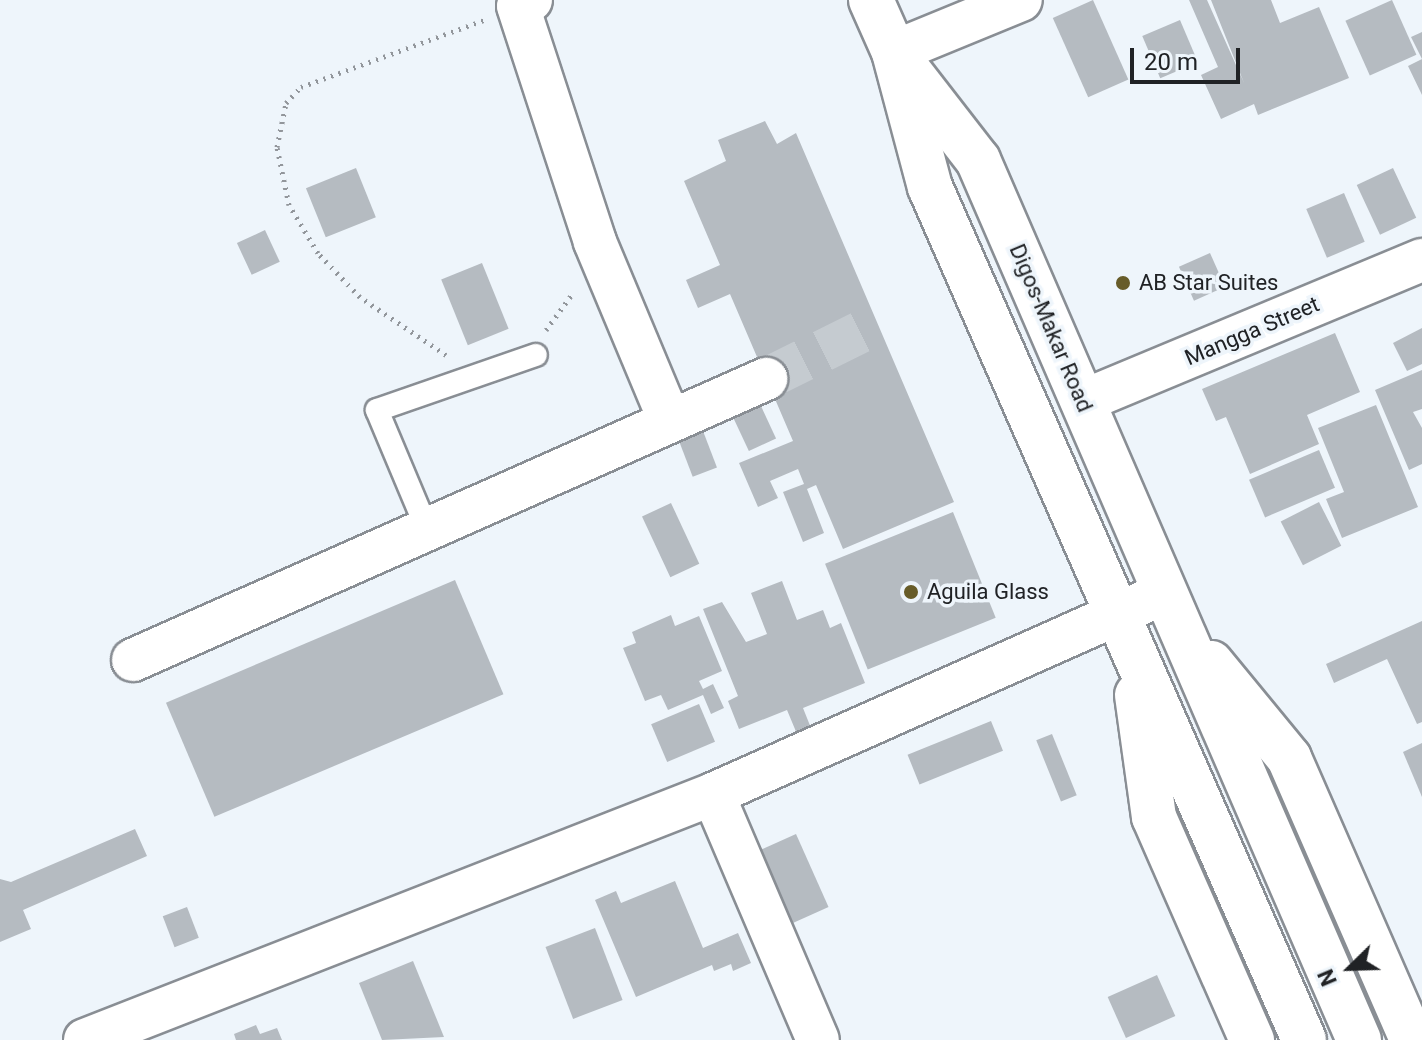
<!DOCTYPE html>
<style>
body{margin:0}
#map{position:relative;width:1422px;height:1040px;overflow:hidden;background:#eef5fb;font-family:Roboto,sans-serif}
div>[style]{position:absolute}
.building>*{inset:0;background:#b5bbc1;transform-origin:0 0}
.minor-tunnel>*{height:42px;margin-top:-21px;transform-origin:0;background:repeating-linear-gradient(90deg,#c5cbd0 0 42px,transparent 0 63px)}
.path>*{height:5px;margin-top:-2.5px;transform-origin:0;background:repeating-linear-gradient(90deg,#92969b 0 2px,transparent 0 8px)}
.roads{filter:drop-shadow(2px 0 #898e94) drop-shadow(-2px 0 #898e94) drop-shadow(0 2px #898e94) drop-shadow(0 -2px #898e94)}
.service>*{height:22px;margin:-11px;padding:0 11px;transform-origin:11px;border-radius:11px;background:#fff}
.minor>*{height:42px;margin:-21px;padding:0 21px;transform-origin:21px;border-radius:21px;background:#fff}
.primary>*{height:44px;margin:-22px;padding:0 22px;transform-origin:22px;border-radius:22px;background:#fff}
.dots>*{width:22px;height:22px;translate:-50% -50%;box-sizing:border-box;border:4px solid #eef5fb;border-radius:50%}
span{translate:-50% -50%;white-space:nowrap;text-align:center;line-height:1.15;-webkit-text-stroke:7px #eef5fb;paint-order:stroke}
.poi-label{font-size:22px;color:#202225}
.left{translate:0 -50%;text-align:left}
.street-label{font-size:22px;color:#202225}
.north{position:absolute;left:1310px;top:928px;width:80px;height:80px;-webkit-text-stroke:6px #eef5fb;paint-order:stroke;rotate:247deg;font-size:22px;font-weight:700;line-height:32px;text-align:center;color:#202225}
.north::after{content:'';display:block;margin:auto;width:28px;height:36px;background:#202225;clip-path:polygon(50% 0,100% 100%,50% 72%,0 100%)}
.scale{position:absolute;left:1130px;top:48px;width:110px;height:36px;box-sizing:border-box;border:4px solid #202225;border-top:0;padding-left:10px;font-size:24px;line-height:28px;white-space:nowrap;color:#202225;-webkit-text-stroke:6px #eef5fb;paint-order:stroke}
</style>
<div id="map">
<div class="building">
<i style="left:1093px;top:0;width:87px;height:44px;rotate:66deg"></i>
<i style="clip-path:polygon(1189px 0,1207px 0,1244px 83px,1211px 0,1271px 0,1280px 23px,1319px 7px,1349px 78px,1258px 115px,1254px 104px,1221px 119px,1201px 75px,1218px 67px)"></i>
<i style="left:1392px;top:0;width:60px;height:51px;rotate:66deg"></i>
<i style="left:1180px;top:20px;width:46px;height:41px;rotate:67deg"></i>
<i style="clip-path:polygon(1422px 32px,1422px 95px,1408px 66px,1422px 59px,1411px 37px)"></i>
<i style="clip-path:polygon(765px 121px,777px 144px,796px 133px,954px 502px,843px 549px,816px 485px,807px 489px,824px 533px,803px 542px,783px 492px,804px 484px,798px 469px,770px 481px,778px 498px,758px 507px,739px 463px,793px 441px,730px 294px,698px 308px,686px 280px,720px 265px,684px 181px,726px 161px,718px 140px)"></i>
<i style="left:356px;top:168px;width:53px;height:54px;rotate:68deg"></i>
<i style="left:1393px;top:168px;width:55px;height:40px;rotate:65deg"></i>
<i style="left:1344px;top:193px;width:53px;height:41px;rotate:67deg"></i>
<i style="left:265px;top:230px;width:35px;height:31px;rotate:65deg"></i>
<i style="left:1210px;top:253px;width:37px;height:34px;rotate:66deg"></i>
<i style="left:482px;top:263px;width:71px;height:44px;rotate:68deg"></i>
<i style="clip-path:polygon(1422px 328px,1422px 364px,1407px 371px,1393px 343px)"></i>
<i style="clip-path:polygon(1335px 333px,1360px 392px,1307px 415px,1319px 444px,1250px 474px,1226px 417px,1216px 421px,1202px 389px)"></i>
<i style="clip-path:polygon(1422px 370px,1422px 409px,1413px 412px,1422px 428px,1422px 464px,1409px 470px,1375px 390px)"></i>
<i style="left:760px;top:404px;width:38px;height:30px;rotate:65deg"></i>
<i style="clip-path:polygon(1376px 405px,1418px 507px,1342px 538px,1326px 499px,1344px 492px,1318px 428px)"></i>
<i style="left:703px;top:431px;width:39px;height:26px;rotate:69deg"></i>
<i style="left:1319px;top:450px;width:41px;height:76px;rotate:67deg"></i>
<i style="left:1319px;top:502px;width:49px;height:43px;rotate:63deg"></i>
<i style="left:671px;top:503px;width:67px;height:32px;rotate:65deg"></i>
<i style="left:953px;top:512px;width:114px;height:138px;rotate:68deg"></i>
<i style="left:455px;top:580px;width:124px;height:314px;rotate:67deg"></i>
<i style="clip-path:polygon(782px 581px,797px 620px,823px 610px,830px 628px,841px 623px,865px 683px,803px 708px,811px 728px,797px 734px,787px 710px,739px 729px,728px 701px,738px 696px,703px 609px,722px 602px,746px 642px,767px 634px,751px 593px)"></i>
<i style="clip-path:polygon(671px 615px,675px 626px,699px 616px,722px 671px,699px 681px,703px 689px,713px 684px,724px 708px,711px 714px,703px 695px,668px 710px,661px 695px,645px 701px,623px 648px,636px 643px,632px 632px)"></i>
<i style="clip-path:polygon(1422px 621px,1422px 722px,1417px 724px,1387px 659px,1334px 683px,1326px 664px)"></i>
<i style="left:699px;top:704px;width:41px;height:52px;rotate:67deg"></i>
<i style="left:991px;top:721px;width:32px;height:90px;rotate:68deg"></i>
<i style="left:1052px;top:734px;width:66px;height:17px;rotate:68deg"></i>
<i style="clip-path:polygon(1422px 743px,1422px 797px,1403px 752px)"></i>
<i style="clip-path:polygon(135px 829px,147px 856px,23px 910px,31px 929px,0 942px,0 879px,11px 882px)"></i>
<i style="left:796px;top:834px;width:80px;height:39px;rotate:66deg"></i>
<i style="clip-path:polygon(675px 881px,703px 948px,738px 933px,751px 963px,733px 971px,731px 964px,714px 971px,712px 965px,636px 997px,595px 900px,616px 891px,621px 903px)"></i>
<i style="left:187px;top:907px;width:33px;height:26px;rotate:69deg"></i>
<i style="left:595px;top:928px;width:77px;height:53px;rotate:69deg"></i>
<i style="clip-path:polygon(413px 961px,444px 1037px,382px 1040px,359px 983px)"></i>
<i style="left:1157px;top:975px;width:45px;height:54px;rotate:66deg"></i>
<i style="clip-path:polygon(256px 1025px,260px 1034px,277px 1028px,282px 1040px,236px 1040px,234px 1034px)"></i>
</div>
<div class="minor-tunnel">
<i style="left:766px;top:379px;width:124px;rotate:-26.4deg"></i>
</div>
<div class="path">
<i style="left:546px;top:330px;width:46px;rotate:-53.9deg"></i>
<i style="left:446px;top:355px;width:104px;rotate:-146deg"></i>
<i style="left:360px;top:297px;width:61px;rotate:-133.7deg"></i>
<i style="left:318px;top:253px;width:56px;rotate:-121.1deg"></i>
<i style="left:289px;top:205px;width:59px;rotate:-101.7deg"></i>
<i style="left:277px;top:147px;width:45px;rotate:-78.4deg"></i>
<i style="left:286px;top:103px;width:22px;rotate:-47deg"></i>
<i style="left:301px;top:87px;width:195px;rotate:-20.1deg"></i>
</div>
<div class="roads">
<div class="service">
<i style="left:427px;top:529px;width:129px;rotate:-112.8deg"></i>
<i style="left:377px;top:410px;width:168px;rotate:-19.1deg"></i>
</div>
<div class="minor">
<i style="left:531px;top:0;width:14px;rotate:155deg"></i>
<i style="left:518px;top:6px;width:248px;rotate:71.9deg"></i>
<i style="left:595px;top:242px;width:194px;rotate:67.3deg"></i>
<i style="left:894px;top:52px;width:137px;rotate:-22.3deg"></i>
<i style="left:1083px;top:401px;width:367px;rotate:-22.6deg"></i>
<i style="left:133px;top:660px;width:693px;rotate:-23.94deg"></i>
<i style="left:713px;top:794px;width:267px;rotate:66.9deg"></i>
<i style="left:85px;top:1040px;width:674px;rotate:-21.39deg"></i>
<i style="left:713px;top:794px;width:494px;rotate:-24deg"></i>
</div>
<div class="primary">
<i style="left:871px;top:0;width:57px;rotate:66.1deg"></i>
<i style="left:894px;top:52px;width:140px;rotate:75.1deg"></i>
<i style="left:930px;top:187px;width:931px;rotate:66.32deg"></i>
<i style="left:905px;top:66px;width:119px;rotate:52.2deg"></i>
<i style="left:978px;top:160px;width:959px;rotate:66.59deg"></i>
<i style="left:1211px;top:663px;width:123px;rotate:50.6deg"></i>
<i style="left:1289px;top:758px;width:308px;rotate:66.4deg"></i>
<i style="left:1137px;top:695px;width:123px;rotate:82.1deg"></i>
<i style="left:1154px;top:817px;width:244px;rotate:66.3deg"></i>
</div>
</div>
<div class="dots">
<i style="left:1123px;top:283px;background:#675c29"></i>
<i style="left:911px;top:592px;background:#675c29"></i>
</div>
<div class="poi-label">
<span class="left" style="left:1139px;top:283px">AB Star Suites</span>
<span class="left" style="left:927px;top:592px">Aguila Glass</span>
</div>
<div class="street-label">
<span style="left:1051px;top:328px;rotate:67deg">Digos-Makar Road</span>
<span style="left:1252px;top:331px;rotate:-23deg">Mangga Street</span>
</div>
<div class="north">N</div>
<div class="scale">20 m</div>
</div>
